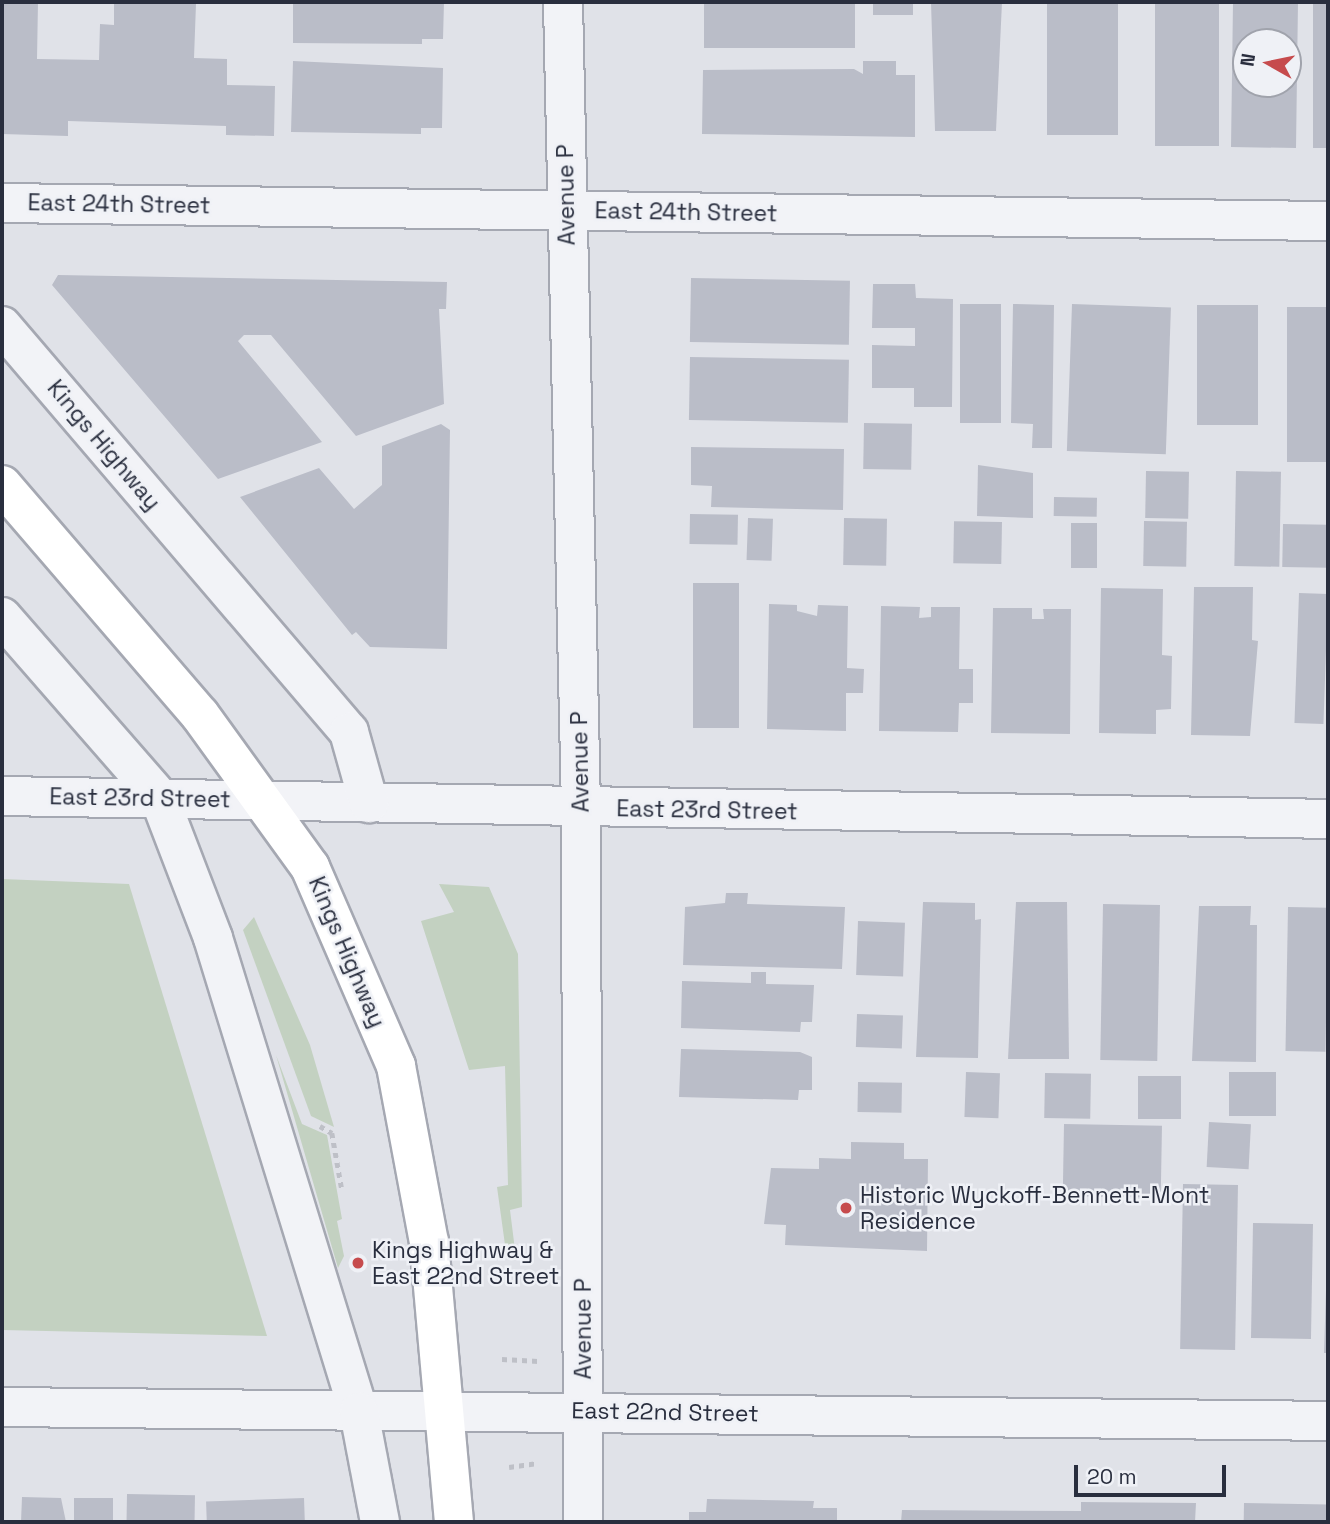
<!DOCTYPE html>
<style>
body{margin:0}
#map{position:relative;width:1330px;height:1524px;overflow:hidden;background:#e0e2e8;font-family:"Space Grotesk",sans-serif}
div>[style]{position:absolute}
.green>*{inset:0;background:#c3d1c1}
.building>*{inset:0;background:#babdc8;transform-origin:0 0}
.path>*{height:4.5px;margin-top:-2.25px;transform-origin:0;background:repeating-linear-gradient(90deg,#bec0c7 0 5px,transparent 0 10px)}
.roads{filter:drop-shadow(2px 0 #a5a8b2) drop-shadow(-2px 0 #a5a8b2) drop-shadow(0 2px #a5a8b2) drop-shadow(0 -2px #a5a8b2)}
.minor>*{height:38px;margin:-19px;padding:0 19px;transform-origin:19px;border-radius:19px;background:#f2f3f7}
.tertiary>*{height:38px;margin:-19px;padding:0 19px;transform-origin:19px;border-radius:19px;background:#f2f3f7}
.primary>*{height:38px;margin:-19px;padding:0 19px;transform-origin:19px;border-radius:19px;background:#fff}
.dots>*{width:19px;height:19px;translate:-50% -50%;box-sizing:border-box;border:4px solid #eff1f6;border-radius:50%}
span{translate:-50% -50%;white-space:nowrap;text-align:center;line-height:1.15;-webkit-text-stroke:5px #eff1f6;paint-order:stroke}
.street-label{font-size:23px;color:#292e3e}
.poi-label{font-size:23px;color:#292e3e}
.left{translate:0 -50%;text-align:left}
.frame{position:absolute;inset:0;border:4px solid #292e3e;pointer-events:none}
.north{position:absolute;left:1232px;top:28px;width:70px;height:70px;box-sizing:border-box;background:#eff1f6;border:2px solid #a0a3ac;border-radius:50%;rotate:279deg;font-size:19px;font-weight:700;line-height:28px;text-align:center;color:#292e3e}
.north::after{content:'';display:block;margin:auto;width:24px;height:32px;background:#c64b4d;clip-path:polygon(50% 0,100% 100%,50% 72%,0 100%)}
.scale{position:absolute;left:1074px;top:1465px;width:152px;height:32px;box-sizing:border-box;border:4px solid #292e3e;border-top:0;padding-left:9px;font-size:21px;line-height:24px;white-space:nowrap;color:#292e3e;-webkit-text-stroke:5px #eff1f6;paint-order:stroke}
</style>
<div id="map">
<div class="green">
<i style="clip-path:polygon(2px 879px,129px 884px,267px 1336px,2px 1330px)"></i>
<i style="clip-path:polygon(439px 884px,489px 887px,518px 954px,522px 1207px,510px 1210px,515px 1250px,506px 1252px,497px 1187px,508px 1185px,505px 1066px,469px 1070px,421px 921px,454px 912px)"></i>
<i style="clip-path:polygon(254px 917px,310px 1045px,334px 1127px,311px 1116px,243px 930px)"></i>
<i style="clip-path:polygon(276px 1055px,302px 1124px,327px 1135px,342px 1219px,337px 1221px,344px 1256px,338px 1268px)"></i>
</div>
<div class="building">
<i style="clip-path:polygon(2px 2px,38px 2px,37px 59px,99px 60px,100px 24px,114px 25px,114px 2px,203px 2px,196px 4px,194px 58px,227px 59px,227px 85px,275px 86px,274px 136px,226px 135px,226px 126px,68px 121px,68px 136px,2px 134px)"></i>
<i style="clip-path:polygon(293px 2px,444px 2px,443px 39px,422px 39px,422px 44px,293px 43px)"></i>
<i style="left:704px;top:2px;width:151px;height:46px"></i>
<i style="left:873px;top:2px;width:40px;height:13px"></i>
<i style="clip-path:polygon(931px 2px,1002px 2px,996px 131px,935px 131px)"></i>
<i style="left:1047px;top:2px;width:71px;height:133px"></i>
<i style="left:1155px;top:2px;width:64px;height:144px"></i>
<i style="clip-path:polygon(evenodd,1233px 2px,1298px 2px,1296px 148px,1231px 147px,1233px 2px,1246px 42px,1288px 42px,1288px 84px,1246px 84px,1246px 42px)"></i>
<i style="left:1313px;top:2px;width:15px;height:146px"></i>
<i style="clip-path:polygon(293px 61px,443px 68px,442px 128px,421px 128px,421px 134px,291px 132px)"></i>
<i style="clip-path:polygon(863px 61px,896px 61px,896px 75px,915px 75px,915px 137px,702px 134px,703px 70px,854px 69px,863px 74px)"></i>
<i style="clip-path:polygon(58px 275px,447px 282px,446px 309px,439px 309px,444px 404px,356px 436px,271px 335px,244px 335px,238px 341px,322px 442px,218px 479px,52px 285px)"></i>
<i style="left:691px;top:278px;width:159px;height:64px;rotate:1deg"></i>
<i style="clip-path:polygon(873px 284px,915px 284px,916px 298px,953px 299px,952px 407px,914px 407px,914px 388px,872px 388px,872px 345px,915px 346px,915px 328px,872px 328px)"></i>
<i style="left:960px;top:304px;width:41px;height:119px"></i>
<i style="clip-path:polygon(1013px 304px,1054px 305px,1052px 448px,1032px 448px,1033px 424px,1011px 423px)"></i>
<i style="left:1072px;top:304px;width:99px;height:147px;rotate:2deg"></i>
<i style="left:1197px;top:305px;width:61px;height:120px"></i>
<i style="left:1287px;top:307px;width:41px;height:155px"></i>
<i style="left:690px;top:357px;width:159px;height:63px;rotate:1deg"></i>
<i style="left:864px;top:423px;width:48px;height:46px;rotate:1deg"></i>
<i style="clip-path:polygon(441px 424px,450px 430px,447px 649px,370px 647px,356px 632px,352px 635px,240px 497px,319px 468px,354px 509px,382px 485px,382px 446px)"></i>
<i style="clip-path:polygon(691px 447px,844px 449px,843px 510px,711px 507px,712px 486px,691px 485px)"></i>
<i style="clip-path:polygon(978px 465px,1033px 473px,1033px 518px,977px 516px)"></i>
<i style="left:1146px;top:471px;width:43px;height:47px;rotate:1deg"></i>
<i style="left:1236px;top:471px;width:45px;height:95px;rotate:1deg"></i>
<i style="left:1054px;top:497px;width:43px;height:19px;rotate:1deg"></i>
<i style="left:690px;top:514px;width:48px;height:30px;rotate:1deg"></i>
<i style="left:748px;top:518px;width:25px;height:42px;rotate:2deg"></i>
<i style="left:844px;top:518px;width:43px;height:47px;rotate:1deg"></i>
<i style="left:1144px;top:521px;width:43px;height:45px;rotate:1deg"></i>
<i style="left:1002px;top:522px;width:42px;height:48px;rotate:91deg"></i>
<i style="left:1071px;top:523px;width:26px;height:45px"></i>
<i style="left:1283px;top:524px;width:45px;height:43px;rotate:1deg"></i>
<i style="left:693px;top:583px;width:46px;height:145px"></i>
<i style="clip-path:polygon(1194px 587px,1253px 587px,1252px 640px,1258px 641px,1250px 736px,1191px 735px)"></i>
<i style="clip-path:polygon(1101px 588px,1163px 589px,1162px 655px,1172px 656px,1171px 709px,1156px 710px,1156px 734px,1099px 733px)"></i>
<i style="left:1299px;top:593px;width:29px;height:130px;rotate:2deg"></i>
<i style="clip-path:polygon(769px 604px,797px 605px,797px 611px,817px 616px,818px 605px,848px 606px,847px 668px,864px 669px,863px 693px,846px 693px,846px 731px,767px 729px)"></i>
<i style="clip-path:polygon(881px 606px,920px 607px,919px 618px,931px 617px,931px 607px,960px 607px,959px 669px,973px 669px,973px 703px,959px 703px,958px 732px,879px 731px)"></i>
<i style="clip-path:polygon(993px 608px,1032px 608px,1032px 619px,1044px 619px,1043px 609px,1071px 609px,1070px 734px,991px 733px)"></i>
<i style="clip-path:polygon(726px 893px,748px 893px,747px 904px,845px 907px,842px 969px,683px 965px,685px 907px,725px 903px)"></i>
<i style="clip-path:polygon(923px 902px,975px 903px,975px 920px,981px 919px,978px 1058px,916px 1057px)"></i>
<i style="clip-path:polygon(1016px 902px,1067px 902px,1069px 1059px,1008px 1059px)"></i>
<i style="left:1103px;top:904px;width:57px;height:156px;rotate:1deg"></i>
<i style="clip-path:polygon(1199px 906px,1251px 906px,1250px 925px,1257px 925px,1256px 1062px,1192px 1061px)"></i>
<i style="left:1288px;top:907px;width:40px;height:144px;rotate:1deg"></i>
<i style="left:858px;top:921px;width:47px;height:54px;rotate:2deg"></i>
<i style="clip-path:polygon(751px 972px,766px 972px,766px 984px,814px 985px,812px 1022px,801px 1022px,800px 1032px,681px 1028px,682px 981px,751px 983px)"></i>
<i style="left:857px;top:1014px;width:46px;height:33px;rotate:2deg"></i>
<i style="clip-path:polygon(681px 1049px,800px 1052px,812px 1057px,812px 1090px,799px 1090px,798px 1100px,679px 1097px)"></i>
<i style="left:966px;top:1072px;width:34px;height:45px;rotate:2deg"></i>
<i style="left:1276px;top:1072px;width:44px;height:47px;rotate:90deg"></i>
<i style="left:1045px;top:1073px;width:46px;height:45px;rotate:1deg"></i>
<i style="left:1138px;top:1076px;width:43px;height:43px"></i>
<i style="left:858px;top:1082px;width:44px;height:30px;rotate:1deg"></i>
<i style="left:1209px;top:1122px;width:42px;height:45px;rotate:3deg"></i>
<i style="left:1064px;top:1124px;width:98px;height:72px;rotate:1deg"></i>
<i style="clip-path:polygon(851px 1142px,904px 1143px,904px 1159px,928px 1159px,927px 1251px,785px 1245px,786px 1225px,764px 1224px,771px 1168px,819px 1169px,819px 1158px,851px 1159px)"></i>
<i style="left:1183px;top:1184px;width:55px;height:165px;rotate:1deg"></i>
<i style="left:1253px;top:1223px;width:60px;height:115px;rotate:1deg"></i>
<i style="clip-path:polygon(1326px 1291px,1328px 1291px,1328px 1353px,1324px 1353px)"></i>
<i style="left:127px;top:1494px;width:68px;height:28px;rotate:1deg"></i>
<i style="clip-path:polygon(22px 1497px,61px 1498px,66px 1522px,21px 1522px)"></i>
<i style="left:74px;top:1498px;width:39px;height:24px"></i>
<i style="left:304px;top:1498px;width:24px;height:98px;rotate:88deg"></i>
<i style="clip-path:polygon(707px 1499px,814px 1501px,813px 1508px,837px 1508px,837px 1522px,689px 1522px,689px 1512px,706px 1512px)"></i>
<i style="clip-path:polygon(1081px 1502px,1196px 1503px,1195px 1522px,901px 1522px,902px 1510px,1081px 1511px)"></i>
<i style="left:1244px;top:1503px;width:84px;height:19px;rotate:1deg"></i>
</div>
<div class="path">
<i style="left:320px;top:1126px;width:14px;rotate:30deg"></i>
<i style="left:332px;top:1133px;width:58px;rotate:80deg"></i>
<i style="left:502px;top:1359px;width:36px;rotate:3deg"></i>
<i style="left:509px;top:1467px;width:29px;rotate:-8deg"></i>
</div>
<div class="roads">
<div class="minor">
<i style="left:563px;top:2px;width:806px;rotate:88.72deg"></i>
<i style="left:581px;top:808px;width:714px;rotate:89.84deg"></i>
<i style="left:2px;top:203px;width:1326px;rotate:0.78deg"></i>
<i style="left:2px;top:796px;width:1326px;rotate:0.99deg"></i>
<i style="left:2px;top:1407px;width:1326px;rotate:0.6deg"></i>
</div>
<div class="tertiary">
<i style="left:2px;top:326px;width:534px;rotate:49.48deg"></i>
<i style="left:349px;top:732px;width:74px;rotate:74.3deg"></i>
<i style="left:2px;top:617px;width:239px;rotate:48.9deg"></i>
<i style="left:159px;top:797px;width:151px;rotate:69deg"></i>
<i style="left:213px;top:938px;width:496px;rotate:72.9deg"></i>
<i style="left:359px;top:1412px;width:112px;rotate:79.2deg"></i>
</div>
<div class="primary">
<i style="left:2px;top:485px;width:303px;rotate:49.3deg"></i>
<i style="left:200px;top:715px;width:188px;rotate:54.1deg"></i>
<i style="left:310px;top:867px;width:217px;rotate:66.6deg"></i>
<i style="left:396px;top:1066px;width:179px;rotate:79.4deg"></i>
<i style="left:429px;top:1242px;width:281px;rotate:84.9deg"></i>
</div>
</div>
<div class="dots">
<i style="left:846px;top:1208px;background:#c64b4d"></i>
<i style="left:358px;top:1263px;background:#c64b4d"></i>
</div>
<div class="street-label">
<span style="left:566px;top:195px;rotate:-91deg">Avenue P</span>
<span style="left:119px;top:204px;rotate:1deg">East 24th Street</span>
<span style="left:686px;top:212px;rotate:1deg">East 24th Street</span>
<span style="left:104px;top:445px;rotate:50deg">Kings Highway</span>
<span style="left:580px;top:762px;rotate:-91deg">Avenue P</span>
<span style="left:140px;top:798px;rotate:1deg">East 23rd Street</span>
<span style="left:707px;top:810px;rotate:1deg">East 23rd Street</span>
<span style="left:347px;top:952px;rotate:67deg">Kings Highway</span>
<span style="left:583px;top:1329px;rotate:-90deg">Avenue P</span>
<span style="left:665px;top:1412px;rotate:1deg">East 22nd Street</span>
</div>
<div class="poi-label">
<span class="left" style="left:860px;top:1208px">Historic Wyckoff-Bennett-Mont<br>Residence</span>
<span class="left" style="left:372px;top:1263px">Kings Highway &amp;<br>East 22nd Street</span>
</div>
<div class="frame"></div>
<div class="north">N</div>
<div class="scale">20 m</div>
</div>
